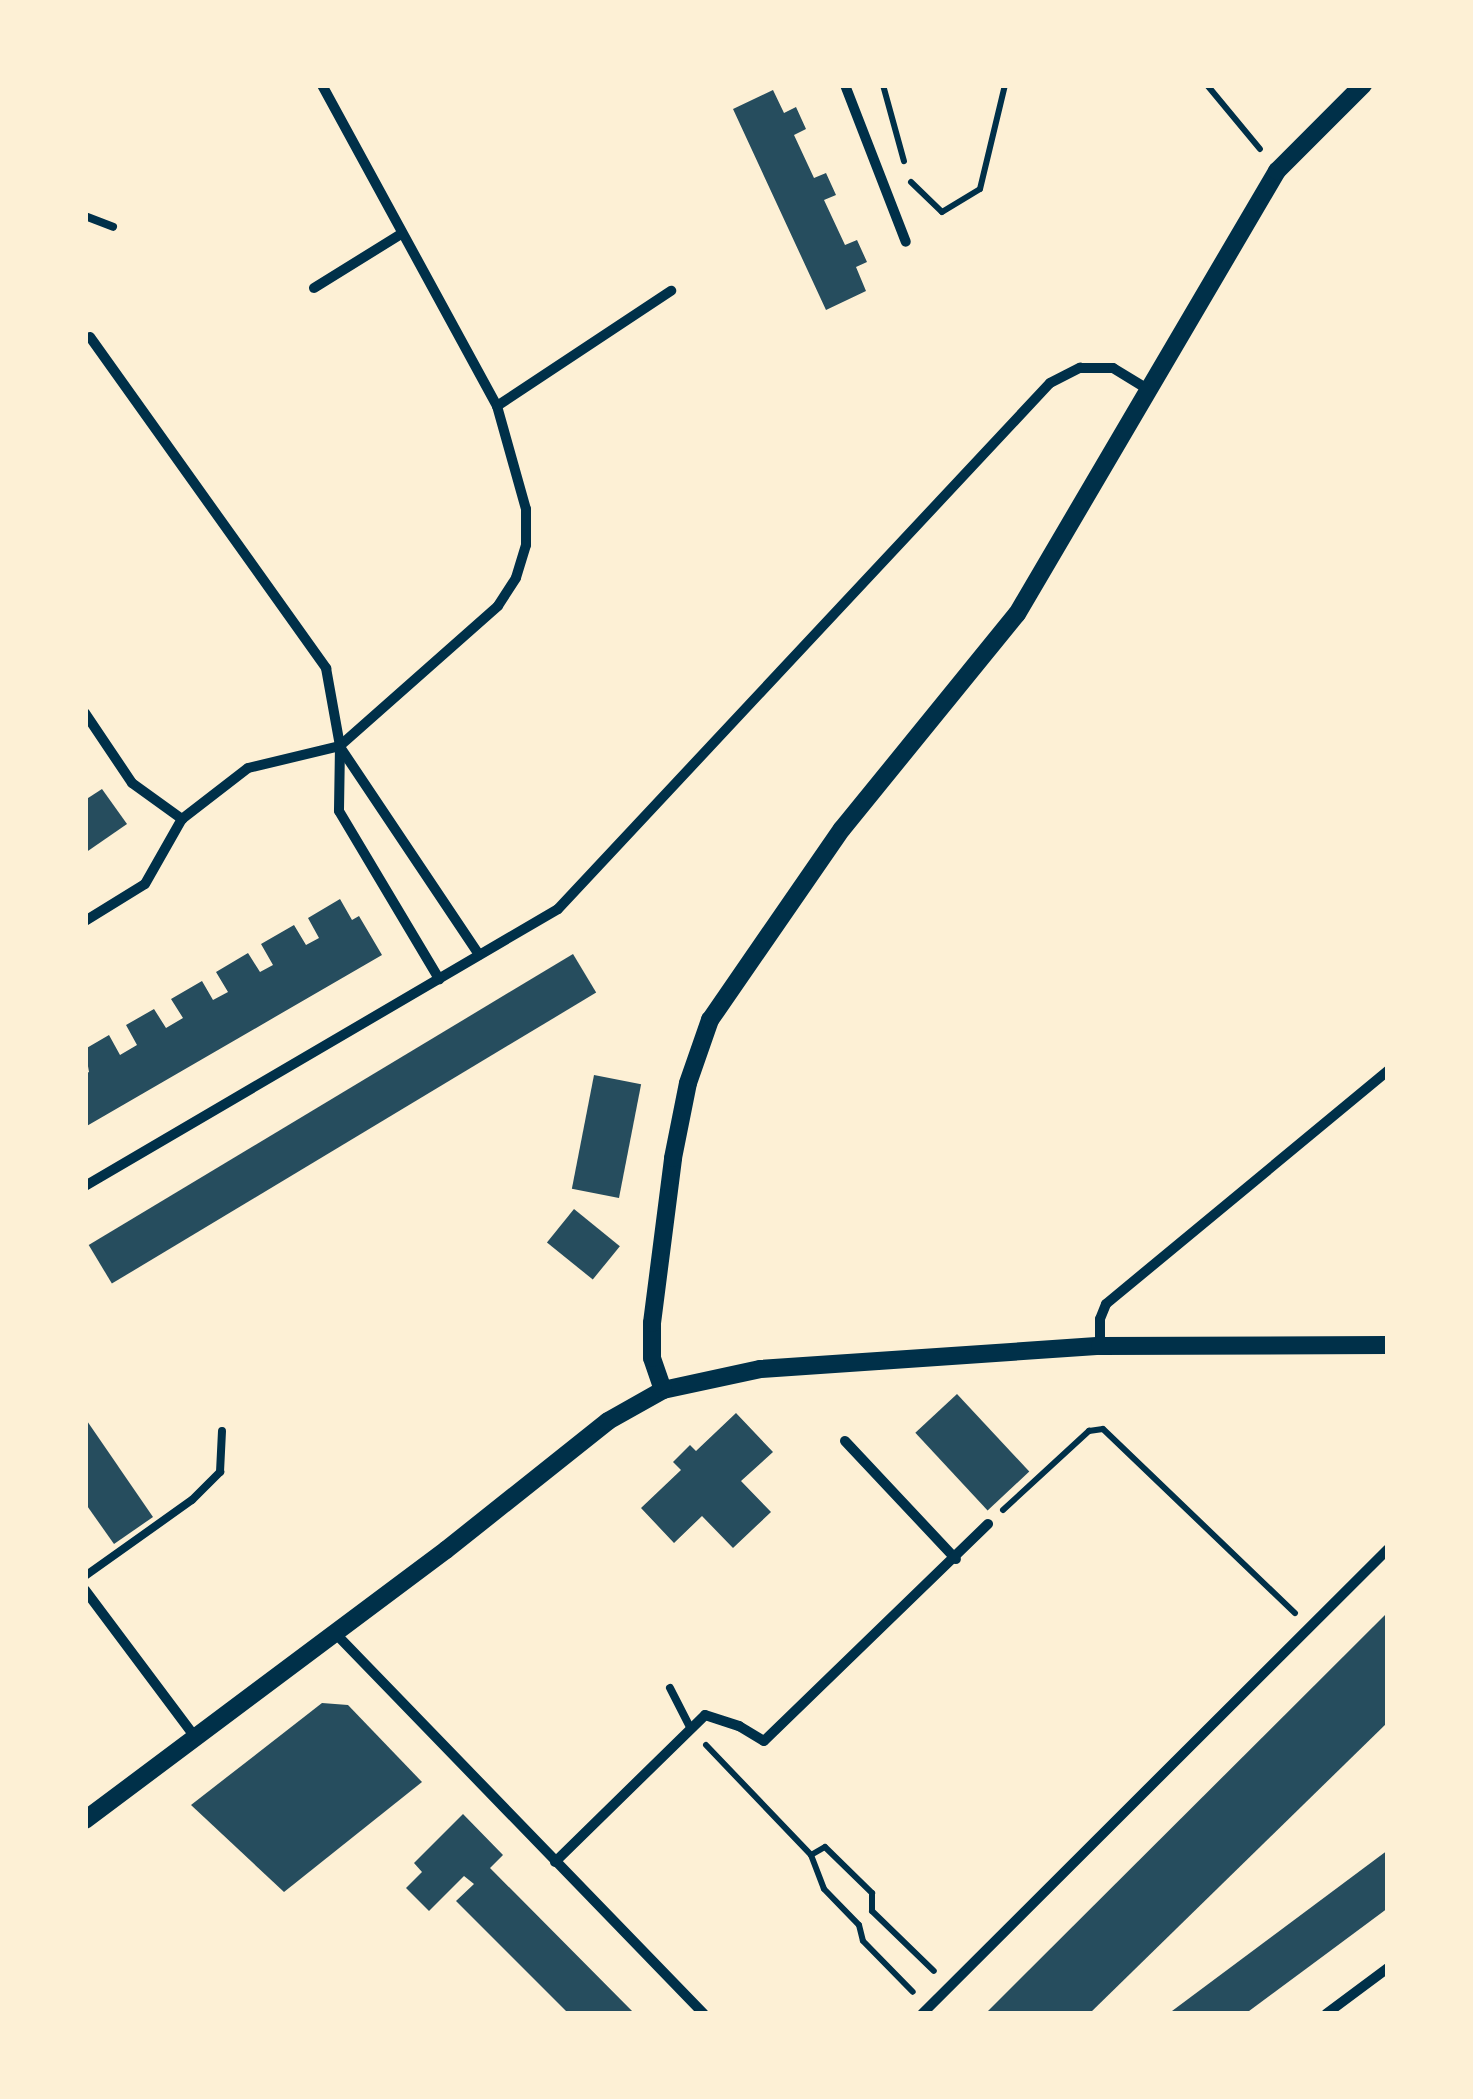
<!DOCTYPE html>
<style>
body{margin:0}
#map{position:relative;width:1473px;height:2099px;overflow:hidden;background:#fdf0d5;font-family:"IBM Plex Serif",serif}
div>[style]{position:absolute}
.building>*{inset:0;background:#264d5e;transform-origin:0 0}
.path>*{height:6px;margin:-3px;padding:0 3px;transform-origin:3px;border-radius:3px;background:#003049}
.service>*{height:8px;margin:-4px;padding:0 4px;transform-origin:4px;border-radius:4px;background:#003049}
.minor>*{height:10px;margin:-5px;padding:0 5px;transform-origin:5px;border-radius:5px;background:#003049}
.tertiary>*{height:18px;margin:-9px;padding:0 9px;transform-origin:9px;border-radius:9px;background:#003049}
span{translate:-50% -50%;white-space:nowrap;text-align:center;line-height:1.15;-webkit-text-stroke:10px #fdf0d5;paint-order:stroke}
.frame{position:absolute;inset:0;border:88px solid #fdf0d5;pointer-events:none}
</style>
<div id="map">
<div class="building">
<i style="clip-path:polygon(773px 90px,784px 113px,796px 107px,806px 129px,794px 135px,814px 178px,826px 173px,836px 195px,824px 200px,845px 245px,857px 240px,867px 262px,856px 267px,866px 291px,826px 310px,733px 109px)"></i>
<i style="clip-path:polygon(102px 789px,127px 824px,85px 853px,85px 800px)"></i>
<i style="clip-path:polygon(340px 899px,352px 920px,359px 916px,382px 955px,85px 1127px,85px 1074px,89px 1072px,85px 1049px,109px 1035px,120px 1055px,137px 1045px,126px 1025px,154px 1009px,166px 1028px,183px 1018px,171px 999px,202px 981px,213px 1000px,228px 992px,216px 972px,248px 953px,260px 972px,273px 965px,261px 944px,294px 925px,306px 945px,319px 938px,308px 918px)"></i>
<i style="left:573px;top:954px;width:45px;height:565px;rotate:59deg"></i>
<i style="left:594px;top:1075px;width:48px;height:116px;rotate:11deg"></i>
<i style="left:574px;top:1209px;width:59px;height:43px;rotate:39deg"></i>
<i style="left:957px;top:1394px;width:106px;height:57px;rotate:47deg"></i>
<i style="clip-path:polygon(736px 1413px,773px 1452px,741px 1481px,771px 1512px,733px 1548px,702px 1516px,674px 1543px,641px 1508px,681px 1470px,673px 1462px,690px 1445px,696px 1451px)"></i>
<i style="clip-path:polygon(85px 1418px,153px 1517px,114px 1544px,85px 1503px)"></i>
<i style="clip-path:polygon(1388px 1612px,1388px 1722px,1089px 2014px,985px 2014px)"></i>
<i style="clip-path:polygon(322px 1703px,348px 1705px,422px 1782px,284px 1892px,191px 1805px)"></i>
<i style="clip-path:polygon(463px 1814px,503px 1855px,490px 1868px,635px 2014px,569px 2014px,456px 1901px,474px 1884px,464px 1876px,429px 1911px,406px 1888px,422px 1872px,414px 1863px)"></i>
<i style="clip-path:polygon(1388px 1850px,1388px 1908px,1322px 1957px,1245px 2014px,1168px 2014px)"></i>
</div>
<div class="path">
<i style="left:883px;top:85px;width:79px;rotate:74.6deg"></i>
<i style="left:1207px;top:85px;width:83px;rotate:50.4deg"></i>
<i style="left:911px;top:182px;width:43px;rotate:44.1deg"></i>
<i style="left:942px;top:212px;width:44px;rotate:-31.2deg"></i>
<i style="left:980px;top:189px;width:107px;rotate:-76.5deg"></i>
<i style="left:1003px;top:1510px;width:117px;rotate:-42.6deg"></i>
<i style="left:1089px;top:1431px;width:14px;rotate:-8deg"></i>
<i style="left:1103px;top:1429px;width:266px;rotate:43.8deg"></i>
<i style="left:706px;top:1745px;width:152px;rotate:46.3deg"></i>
<i style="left:811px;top:1855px;width:36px;rotate:69deg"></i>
<i style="left:824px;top:1889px;width:50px;rotate:45.8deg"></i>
<i style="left:859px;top:1925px;width:16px;rotate:76deg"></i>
<i style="left:863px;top:1941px;width:71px;rotate:45.6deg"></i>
<i style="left:811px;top:1855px;width:16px;rotate:-30deg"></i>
<i style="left:825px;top:1847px;width:66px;rotate:44.4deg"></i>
<i style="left:872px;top:1893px;width:18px;rotate:90deg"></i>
<i style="left:872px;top:1911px;width:86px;rotate:44.1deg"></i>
</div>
<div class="service">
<i style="left:85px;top:216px;width:30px;rotate:21deg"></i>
<i style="left:85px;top:1576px;width:131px;rotate:-35.4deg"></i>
<i style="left:192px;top:1500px;width:40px;rotate:-45deg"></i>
<i style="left:220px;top:1472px;width:41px;rotate:-87.2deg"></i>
<i style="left:670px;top:1688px;width:46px;rotate:62.9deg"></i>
</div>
<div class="minor">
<i style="left:322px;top:85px;width:366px;rotate:61.4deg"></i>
<i style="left:497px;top:406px;width:107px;rotate:74.3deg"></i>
<i style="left:526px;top:509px;width:36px;rotate:90deg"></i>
<i style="left:526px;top:545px;width:34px;rotate:107deg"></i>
<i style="left:516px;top:578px;width:33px;rotate:123deg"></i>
<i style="left:498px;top:606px;width:211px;rotate:138.5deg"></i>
<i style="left:845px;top:85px;width:168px;rotate:68.8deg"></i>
<i style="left:314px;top:288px;width:102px;rotate:-31.8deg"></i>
<i style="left:90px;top:337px;width:407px;rotate:54.5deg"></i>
<i style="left:326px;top:668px;width:79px;rotate:79.8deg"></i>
<i style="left:340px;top:746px;width:65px;rotate:90.9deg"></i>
<i style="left:339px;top:811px;width:196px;rotate:59.2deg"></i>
<i style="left:497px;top:406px;width:209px;rotate:-33.5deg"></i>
<i style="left:85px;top:713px;width:84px;rotate:56.1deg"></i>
<i style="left:132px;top:783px;width:62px;rotate:35.8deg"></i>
<i style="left:340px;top:747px;width:250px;rotate:56.2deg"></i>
<i style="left:85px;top:921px;width:70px;rotate:-31.7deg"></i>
<i style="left:145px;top:884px;width:75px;rotate:-60.4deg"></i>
<i style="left:182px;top:819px;width:83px;rotate:-37.7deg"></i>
<i style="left:248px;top:768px;width:95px;rotate:-13.4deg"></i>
<i style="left:85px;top:1186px;width:548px;rotate:-30.35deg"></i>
<i style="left:558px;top:909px;width:720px;rotate:-46.91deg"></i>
<i style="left:1050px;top:383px;width:34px;rotate:-27deg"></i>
<i style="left:1080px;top:368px;width:33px"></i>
<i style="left:1113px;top:368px;width:42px;rotate:31.4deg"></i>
<i style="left:1100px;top:1346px;width:27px;rotate:-90deg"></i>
<i style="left:1100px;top:1319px;width:16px;rotate:-68deg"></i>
<i style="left:1106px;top:1304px;width:366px;rotate:-39.6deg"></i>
<i style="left:845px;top:1441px;width:162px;rotate:46.8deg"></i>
<i style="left:85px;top:1590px;width:184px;rotate:53.2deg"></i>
<i style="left:335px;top:1633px;width:530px;rotate:45.92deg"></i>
<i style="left:555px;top:1862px;width:210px;rotate:-44.4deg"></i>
<i style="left:705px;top:1715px;width:36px;rotate:18deg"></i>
<i style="left:739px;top:1726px;width:29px;rotate:31deg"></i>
<i style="left:764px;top:1741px;width:312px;rotate:-44.1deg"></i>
<i style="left:922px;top:2014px;width:658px;rotate:-44.94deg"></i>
<i style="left:1326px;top:2014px;width:77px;rotate:-36.6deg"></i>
</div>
<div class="tertiary">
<i style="left:663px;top:1390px;width:99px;rotate:-12.2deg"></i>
<i style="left:760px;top:1369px;width:341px;rotate:-3.9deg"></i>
<i style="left:1100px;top:1346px;width:288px;rotate:-0.2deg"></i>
<i style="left:85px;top:1820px;width:451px;rotate:-36.8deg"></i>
<i style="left:446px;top:1550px;width:207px;rotate:-38.5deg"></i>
<i style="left:608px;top:1421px;width:63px;rotate:-29.4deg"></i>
<i style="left:663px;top:1390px;width:34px;rotate:-109deg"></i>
<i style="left:652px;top:1358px;width:35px;rotate:-90deg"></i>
<i style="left:652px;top:1323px;width:166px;rotate:-82.7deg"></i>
<i style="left:673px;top:1158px;width:76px;rotate:-78.7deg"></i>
<i style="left:688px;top:1083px;width:67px;rotate:-70.8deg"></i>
<i style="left:710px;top:1020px;width:232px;rotate:-55.4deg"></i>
<i style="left:842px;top:829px;width:277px;rotate:-50.9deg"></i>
<i style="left:1017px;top:614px;width:514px;rotate:-59.59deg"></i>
<i style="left:1277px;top:171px;width:122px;rotate:-45deg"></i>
</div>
<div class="frame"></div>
</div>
